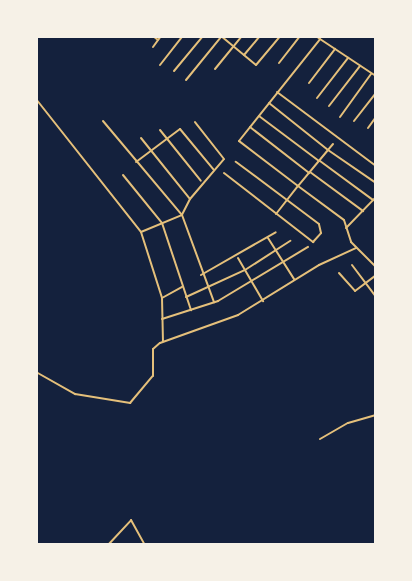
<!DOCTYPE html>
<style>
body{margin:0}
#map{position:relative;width:412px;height:581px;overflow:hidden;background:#14213d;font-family:Mulish,sans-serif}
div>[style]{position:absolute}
.minor>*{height:2px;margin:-1px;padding:0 1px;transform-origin:1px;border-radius:1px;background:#e5c07b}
.tertiary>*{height:2px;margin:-1px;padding:0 1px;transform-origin:1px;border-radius:1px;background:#e5c07b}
span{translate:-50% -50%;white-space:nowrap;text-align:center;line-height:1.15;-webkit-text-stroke:4.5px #f6f1e7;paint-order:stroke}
.frame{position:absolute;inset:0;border:38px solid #f6f1e7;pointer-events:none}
</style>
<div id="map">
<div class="minor">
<i style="left:153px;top:36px;width:6px;rotate:39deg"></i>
<i style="left:221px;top:36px;width:45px;rotate:39.6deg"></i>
<i style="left:256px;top:65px;width:38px;rotate:-50deg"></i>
<i style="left:320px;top:39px;width:67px;rotate:33.5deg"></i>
<i style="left:153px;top:47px;width:14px;rotate:-54deg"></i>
<i style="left:244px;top:55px;width:25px;rotate:-50deg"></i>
<i style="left:279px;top:63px;width:34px;rotate:-52deg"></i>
<i style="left:160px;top:65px;width:37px;rotate:-52deg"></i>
<i style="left:215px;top:69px;width:43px;rotate:-50.7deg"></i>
<i style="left:174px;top:71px;width:45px;rotate:-50.4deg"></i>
<i style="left:186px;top:80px;width:55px;rotate:-50.9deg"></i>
<i style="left:309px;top:83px;width:43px;rotate:-52.6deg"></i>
<i style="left:277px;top:92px;width:124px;rotate:36.8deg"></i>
<i style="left:317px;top:98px;width:51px;rotate:-52.2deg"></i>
<i style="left:36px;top:99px;width:169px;rotate:51.7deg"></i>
<i style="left:141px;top:232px;width:69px;rotate:72.3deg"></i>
<i style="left:162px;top:298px;width:43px;rotate:88.7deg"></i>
<i style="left:269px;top:103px;width:75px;rotate:38.5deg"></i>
<i style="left:328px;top:150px;width:47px;rotate:129.8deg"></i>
<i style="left:298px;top:186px;width:57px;rotate:36.5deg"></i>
<i style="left:344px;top:220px;width:23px;rotate:72deg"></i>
<i style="left:351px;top:242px;width:35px;rotate:45deg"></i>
<i style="left:329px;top:106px;width:51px;rotate:-52.2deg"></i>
<i style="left:259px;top:116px;width:75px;rotate:36.9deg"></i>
<i style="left:340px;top:117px;width:53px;rotate:-54.2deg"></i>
<i style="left:103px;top:121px;width:123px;rotate:50deg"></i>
<i style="left:354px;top:121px;width:36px;rotate:-52deg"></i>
<i style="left:250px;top:127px;width:75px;rotate:37.9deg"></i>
<i style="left:368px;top:128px;width:14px;rotate:-54deg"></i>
<i style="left:160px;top:130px;width:65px;rotate:51.2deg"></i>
<i style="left:141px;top:138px;width:78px;rotate:51.2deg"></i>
<i style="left:190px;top:199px;width:18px;rotate:117deg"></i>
<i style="left:182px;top:215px;width:93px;rotate:69.8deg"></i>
<i style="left:333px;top:144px;width:8px;rotate:130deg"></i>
<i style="left:328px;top:150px;width:58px;rotate:34.5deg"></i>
<i style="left:320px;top:161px;width:66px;rotate:36.3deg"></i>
<i style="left:136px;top:162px;width:55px;rotate:-36.9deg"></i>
<i style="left:180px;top:129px;width:53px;rotate:50.3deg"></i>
<i style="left:310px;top:172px;width:66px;rotate:36.3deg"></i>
<i style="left:224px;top:173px;width:113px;rotate:37.8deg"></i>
<i style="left:313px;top:242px;width:12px;rotate:-48deg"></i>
<i style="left:321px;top:233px;width:9px;rotate:-103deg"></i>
<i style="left:319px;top:224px;width:104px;rotate:-143.2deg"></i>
<i style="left:123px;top:175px;width:62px;rotate:50.9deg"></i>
<i style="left:162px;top:223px;width:92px;rotate:71.6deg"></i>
<i style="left:190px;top:199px;width:52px;rotate:-49.6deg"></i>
<i style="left:224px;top:159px;width:47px;rotate:-128.1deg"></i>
<i style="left:276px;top:214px;width:36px;rotate:-52deg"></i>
<i style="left:298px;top:186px;width:74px;rotate:-142.7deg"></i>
<i style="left:239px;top:141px;width:130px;rotate:-51.5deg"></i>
<i style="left:320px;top:39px;width:5px;rotate:-143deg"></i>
<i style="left:346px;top:228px;width:43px;rotate:-45.9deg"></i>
<i style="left:141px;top:232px;width:44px;rotate:-22.5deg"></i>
<i style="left:268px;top:238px;width:49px;rotate:57.6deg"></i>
<i style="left:238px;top:258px;width:50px;rotate:59.8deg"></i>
<i style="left:352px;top:265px;width:39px;rotate:53deg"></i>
<i style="left:339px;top:273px;width:24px;rotate:48deg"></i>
<i style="left:355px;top:291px;width:26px;rotate:-37deg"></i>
<i style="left:201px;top:275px;width:86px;rotate:-29.8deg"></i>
<i style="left:186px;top:297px;width:65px;rotate:-24.6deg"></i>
<i style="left:245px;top:270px;width:54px;rotate:-32.8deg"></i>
<i style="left:162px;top:298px;width:23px;rotate:-29deg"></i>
<i style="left:162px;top:319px;width:59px;rotate:-17.8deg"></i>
<i style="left:218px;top:301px;width:105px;rotate:-31deg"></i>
<i style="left:36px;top:372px;width:45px;rotate:29.4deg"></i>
<i style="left:75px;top:394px;width:56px;rotate:9.3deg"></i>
<i style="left:130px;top:403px;width:35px;rotate:-50deg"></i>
<i style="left:153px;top:376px;width:27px;rotate:-90deg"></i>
<i style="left:153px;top:349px;width:9px;rotate:-41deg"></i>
<i style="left:160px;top:343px;width:83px;rotate:-19.7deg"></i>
<i style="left:238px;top:315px;width:95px;rotate:-31.7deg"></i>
<i style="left:319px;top:265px;width:41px;rotate:-24.7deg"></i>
<i style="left:320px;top:439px;width:32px;rotate:-30deg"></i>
<i style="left:348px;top:423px;width:29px;rotate:-16deg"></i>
<i style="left:108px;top:545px;width:34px;rotate:-47deg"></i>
</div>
<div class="tertiary">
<i style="left:131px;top:520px;width:29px;rotate:61deg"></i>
</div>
<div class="frame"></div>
</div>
